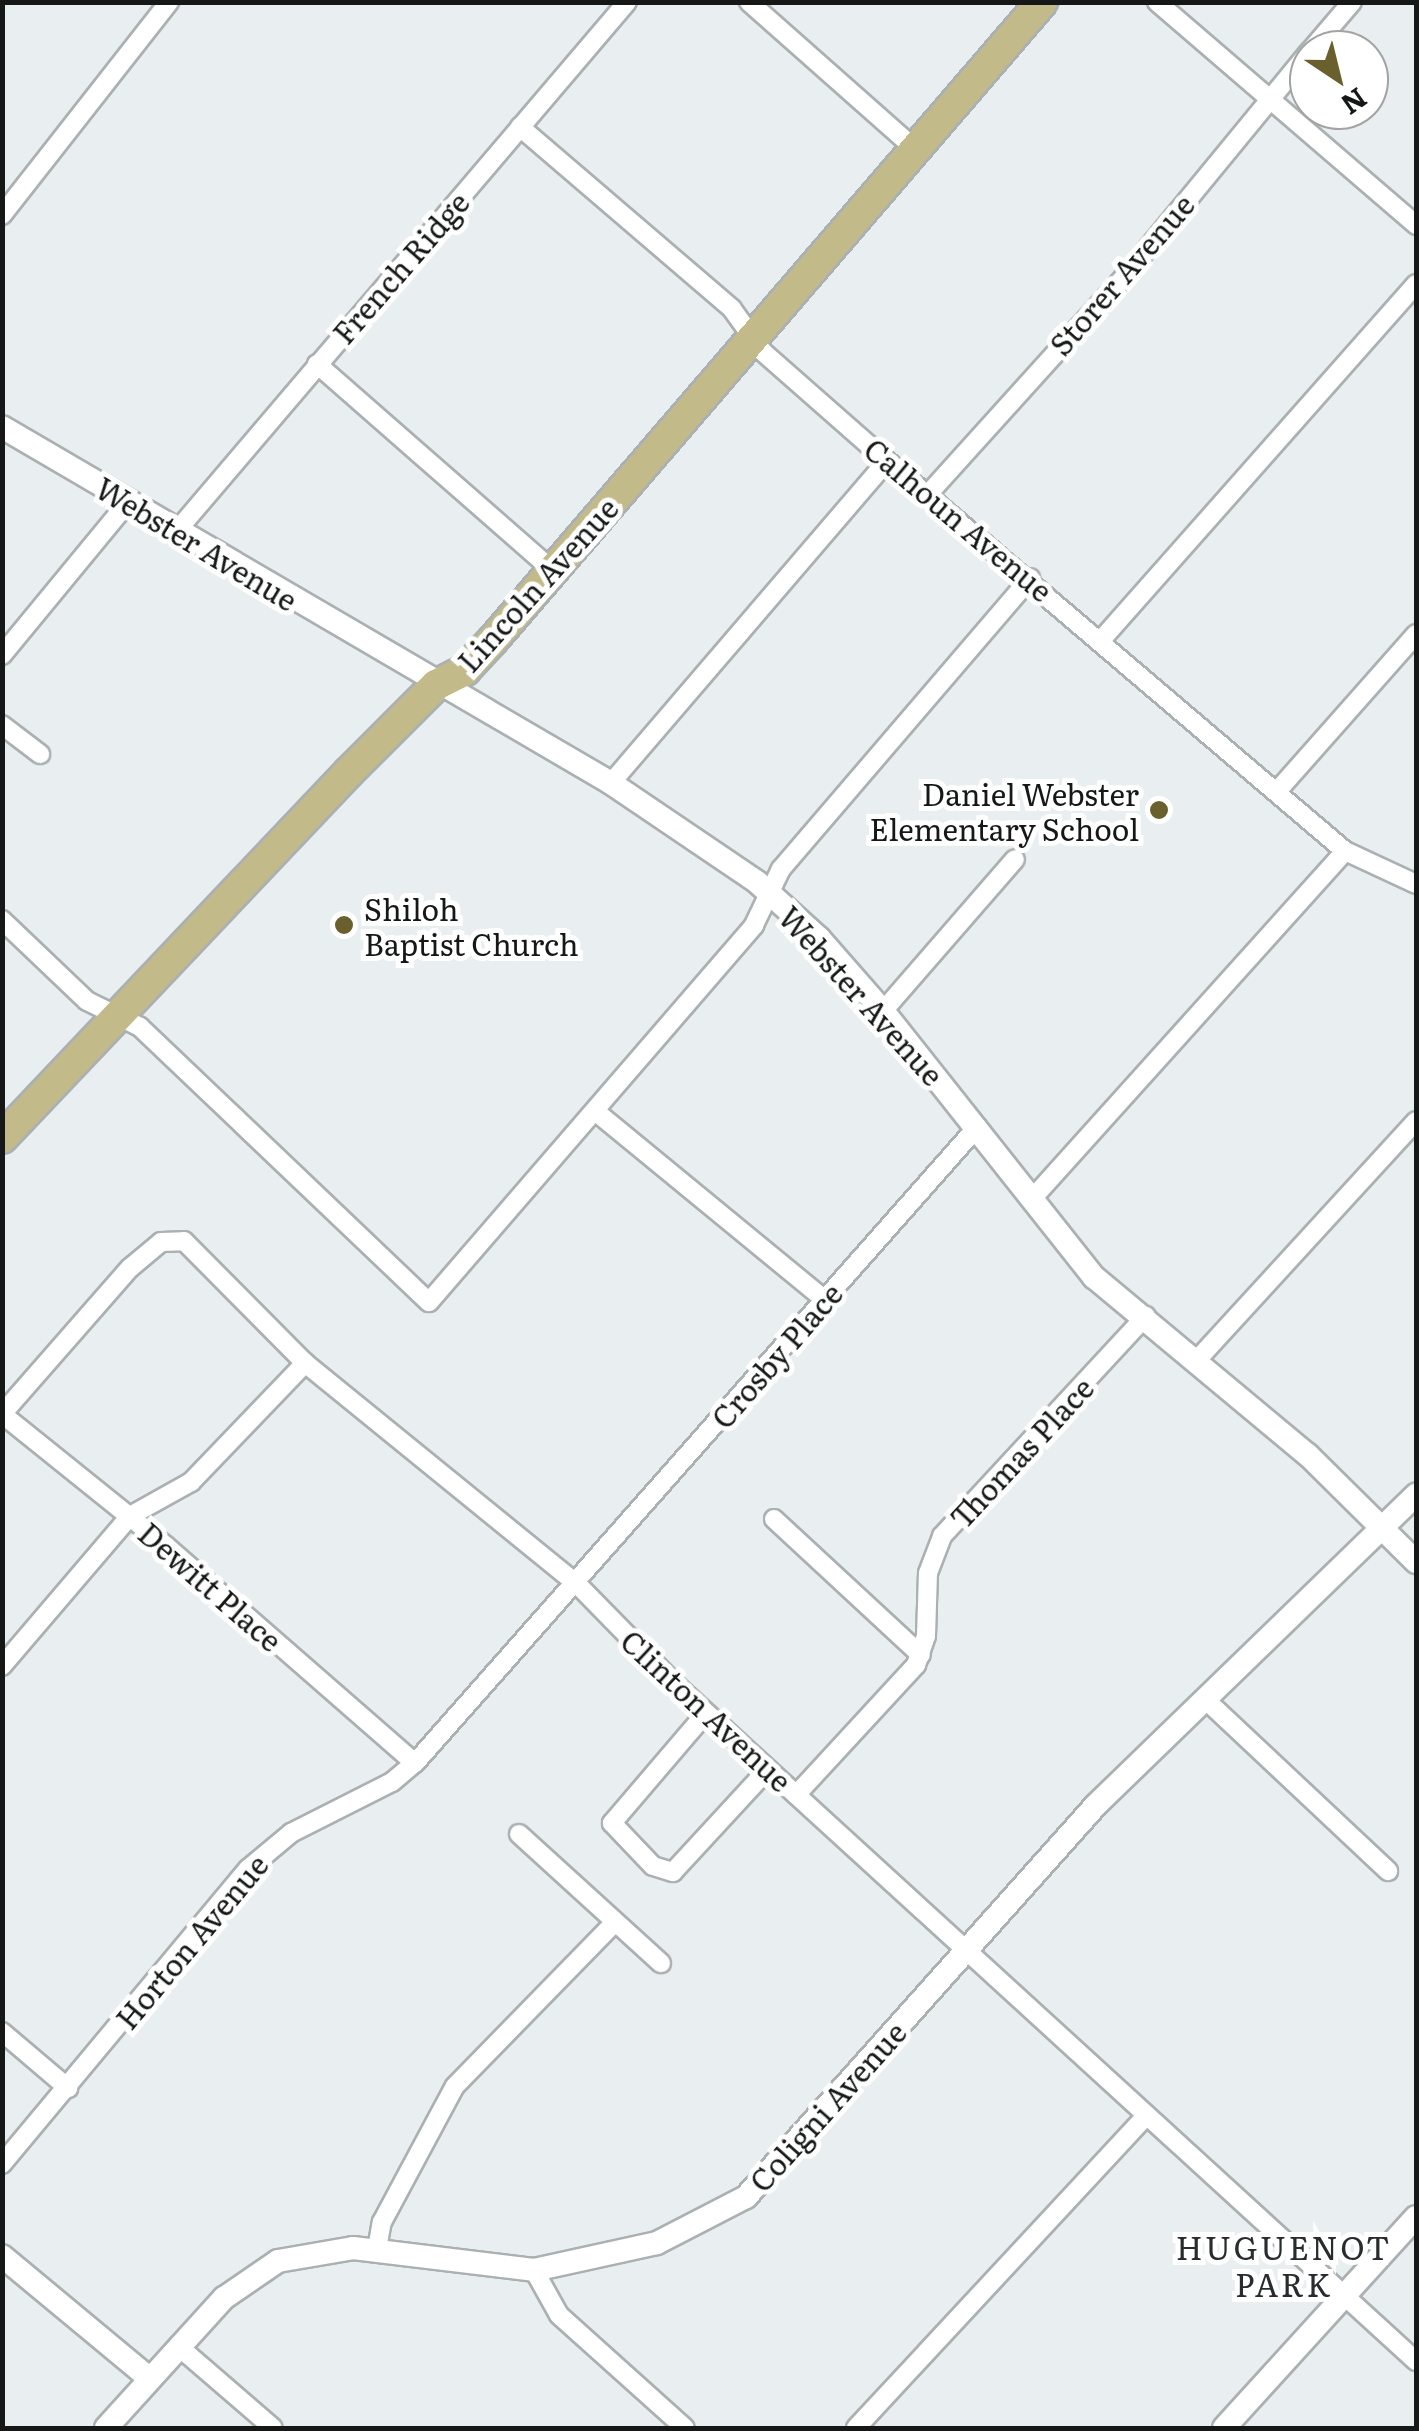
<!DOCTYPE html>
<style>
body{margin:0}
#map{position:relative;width:1419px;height:2431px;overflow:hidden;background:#e9eff1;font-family:Literata,serif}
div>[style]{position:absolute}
.roads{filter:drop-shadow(2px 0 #abb0b2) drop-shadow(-2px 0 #abb0b2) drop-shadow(0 2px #abb0b2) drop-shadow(0 -2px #abb0b2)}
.minor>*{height:18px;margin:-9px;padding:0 9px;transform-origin:9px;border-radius:9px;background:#fff}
.tertiary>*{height:22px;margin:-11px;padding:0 11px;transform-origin:11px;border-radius:11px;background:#fff}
.primary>*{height:30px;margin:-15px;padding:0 15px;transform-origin:15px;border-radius:15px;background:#c3ba89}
.dots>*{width:28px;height:28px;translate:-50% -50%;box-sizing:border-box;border:5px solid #fff;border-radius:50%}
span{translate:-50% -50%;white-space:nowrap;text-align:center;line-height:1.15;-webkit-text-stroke:10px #fff;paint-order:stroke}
.street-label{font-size:30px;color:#161818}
.poi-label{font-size:30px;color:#161818}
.right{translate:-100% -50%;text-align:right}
.left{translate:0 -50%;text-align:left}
.neighbourhood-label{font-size:32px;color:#282c2d;letter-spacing:2.5px}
.frame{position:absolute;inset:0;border:5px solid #161818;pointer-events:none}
.north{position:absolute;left:1289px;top:30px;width:100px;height:100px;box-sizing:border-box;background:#fff;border:2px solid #a2a3a3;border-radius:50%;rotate:145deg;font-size:28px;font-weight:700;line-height:40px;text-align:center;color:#161818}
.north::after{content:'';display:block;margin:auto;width:35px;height:45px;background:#69602d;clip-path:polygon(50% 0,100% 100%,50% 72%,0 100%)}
</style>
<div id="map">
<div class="roads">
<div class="minor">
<i style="left:749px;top:2px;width:223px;rotate:41.5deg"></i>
<i style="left:1157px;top:2px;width:342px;rotate:40.7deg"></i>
<i style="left:1311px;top:50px;width:63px;rotate:-49.5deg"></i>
<i style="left:520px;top:127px;width:279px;rotate:40.6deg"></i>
<i style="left:732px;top:309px;width:53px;rotate:54.2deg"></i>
<i style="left:763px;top:352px;width:165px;rotate:41.3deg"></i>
<i style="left:887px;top:461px;width:602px;rotate:40.42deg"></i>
<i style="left:1345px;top:851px;width:78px;rotate:24.9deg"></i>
<i style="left:2px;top:215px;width:271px;rotate:-51.9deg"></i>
<i style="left:317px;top:364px;width:313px;rotate:41.2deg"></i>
<i style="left:930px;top:492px;width:291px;rotate:-47.9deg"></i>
<i style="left:1125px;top:276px;width:290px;rotate:-50.6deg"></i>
<i style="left:175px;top:533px;width:697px;rotate:-49.59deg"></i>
<i style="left:1102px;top:639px;width:474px;rotate:-48.5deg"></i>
<i style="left:2px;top:655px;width:198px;rotate:-50.5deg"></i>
<i style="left:2px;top:725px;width:48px;rotate:37.3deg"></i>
<i style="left:611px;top:783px;width:424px;rotate:-49.4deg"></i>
<i style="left:1279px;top:789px;width:207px;rotate:-48.5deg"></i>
<i style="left:2px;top:920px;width:117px;rotate:43.6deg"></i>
<i style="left:87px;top:1001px;width:59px;rotate:26.1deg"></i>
<i style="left:140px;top:1027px;width:399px;rotate:43.6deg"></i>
<i style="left:429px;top:1302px;width:498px;rotate:-49.2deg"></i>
<i style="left:754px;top:925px;width:62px;rotate:-64.3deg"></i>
<i style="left:781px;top:869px;width:383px;rotate:-49.4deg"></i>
<i style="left:883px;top:1011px;width:201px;rotate:-49deg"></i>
<i style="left:595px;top:1111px;width:296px;rotate:39.4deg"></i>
<i style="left:1031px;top:1200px;width:469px;rotate:-48deg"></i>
<i style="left:1197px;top:1360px;width:324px;rotate:-47.5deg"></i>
<i style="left:2px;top:1414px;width:194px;rotate:-48.8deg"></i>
<i style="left:130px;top:1268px;width:40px;rotate:-40deg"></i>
<i style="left:161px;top:1242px;width:23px;rotate:-2deg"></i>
<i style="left:184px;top:1241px;width:172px;rotate:45.2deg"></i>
<i style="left:305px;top:1363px;width:352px;rotate:39.1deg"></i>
<i style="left:578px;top:1585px;width:141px;rotate:45.6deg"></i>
<i style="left:677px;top:1686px;width:1001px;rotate:42.41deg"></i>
<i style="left:2px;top:1414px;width:211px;rotate:38.8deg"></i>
<i style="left:166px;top:1546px;width:330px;rotate:41.1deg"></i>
<i style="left:774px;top:1519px;width:200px;rotate:42.8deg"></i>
<i style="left:2px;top:1666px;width:197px;rotate:-49.5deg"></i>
<i style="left:130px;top:1516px;width:70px;rotate:-29.1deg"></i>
<i style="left:191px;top:1482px;width:165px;rotate:-46.2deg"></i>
<i style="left:1206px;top:1700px;width:250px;rotate:43.2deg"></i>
<i style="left:706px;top:1713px;width:145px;rotate:130.5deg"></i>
<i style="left:612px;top:1823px;width:59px;rotate:46.4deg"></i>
<i style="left:653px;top:1866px;width:21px;rotate:17deg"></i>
<i style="left:673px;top:1872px;width:140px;rotate:-47.3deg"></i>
<i style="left:796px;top:1795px;width:177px;rotate:-47.3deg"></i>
<i style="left:916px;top:1665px;width:31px;rotate:-71deg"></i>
<i style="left:926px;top:1636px;width:63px;rotate:-88.2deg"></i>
<i style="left:928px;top:1573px;width:40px;rotate:-69deg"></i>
<i style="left:942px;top:1536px;width:300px;rotate:-47.2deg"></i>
<i style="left:519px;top:1834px;width:192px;rotate:42.3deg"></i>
<i style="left:2px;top:2032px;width:87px;rotate:40.3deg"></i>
<i style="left:2px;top:2164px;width:384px;rotate:-50.2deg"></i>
<i style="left:248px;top:1869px;width:56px;rotate:-39.9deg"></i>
<i style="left:291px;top:1833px;width:113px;rotate:-26.8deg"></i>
<i style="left:392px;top:1782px;width:30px;rotate:-40deg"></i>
<i style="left:415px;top:1763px;width:849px;rotate:-48.53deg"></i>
<i style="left:377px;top:2249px;width:27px;rotate:-80deg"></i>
<i style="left:382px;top:2222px;width:154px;rotate:-61.8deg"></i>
<i style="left:455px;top:2086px;width:229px;rotate:-45.7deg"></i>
<i style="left:534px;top:2270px;width:51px;rotate:60.9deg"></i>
<i style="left:559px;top:2315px;width:169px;rotate:41.9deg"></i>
<i style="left:178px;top:2346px;width:125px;rotate:40.8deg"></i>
<i style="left:856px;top:2428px;width:426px;rotate:-47.1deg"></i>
</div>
<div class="tertiary">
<i style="left:2px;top:427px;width:705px;rotate:30.31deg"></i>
<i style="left:611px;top:783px;width:176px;rotate:34.1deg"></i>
<i style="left:757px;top:882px;width:84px;rotate:42.1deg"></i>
<i style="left:819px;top:938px;width:97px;rotate:48.8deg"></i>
<i style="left:883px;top:1011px;width:340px;rotate:51.6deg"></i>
<i style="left:1094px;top:1277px;width:278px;rotate:39.8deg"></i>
<i style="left:1308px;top:1455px;width:152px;rotate:44.7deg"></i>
<i style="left:2px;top:2256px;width:190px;rotate:39.7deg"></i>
<i style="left:106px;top:2428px;width:176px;rotate:-47.8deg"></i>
<i style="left:224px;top:2298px;width:65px;rotate:-34.4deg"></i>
<i style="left:278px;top:2261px;width:76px;rotate:-9.8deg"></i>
<i style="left:353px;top:2248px;width:182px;rotate:6.9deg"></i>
<i style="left:534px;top:2270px;width:126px;rotate:-12.4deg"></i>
<i style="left:657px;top:2243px;width:100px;rotate:-27.3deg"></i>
<i style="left:746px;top:2197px;width:526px;rotate:-48.24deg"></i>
<i style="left:1096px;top:1805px;width:446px;rotate:-44.1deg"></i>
<i style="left:1224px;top:2428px;width:285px;rotate:-47.7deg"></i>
</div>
<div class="primary">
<i style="left:2px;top:1138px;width:504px;rotate:-46.53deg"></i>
<i style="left:349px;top:772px;width:123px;rotate:-45deg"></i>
<i style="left:436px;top:685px;width:33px;rotate:-27deg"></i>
<i style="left:465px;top:670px;width:41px;rotate:-47deg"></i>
<i style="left:493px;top:640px;width:842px;rotate:-49.29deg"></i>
</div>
</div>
<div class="dots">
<i style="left:1159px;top:810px;background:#69602d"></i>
<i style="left:344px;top:925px;background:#69602d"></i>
</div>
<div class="street-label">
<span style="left:400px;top:267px;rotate:-49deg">French Ridge</span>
<span style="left:1121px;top:274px;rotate:-49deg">Storer Avenue</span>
<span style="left:959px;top:519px;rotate:40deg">Calhoun Avenue</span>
<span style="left:197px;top:543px;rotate:31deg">Webster Avenue</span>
<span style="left:537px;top:584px;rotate:-48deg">Lincoln Avenue</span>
<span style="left:862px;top:995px;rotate:48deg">Webster Avenue</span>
<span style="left:776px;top:1355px;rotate:-49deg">Crosby Place</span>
<span style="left:1021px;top:1452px;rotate:-47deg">Thomas Place</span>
<span style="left:211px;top:1586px;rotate:41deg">Dewitt Place</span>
<span style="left:707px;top:1710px;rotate:43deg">Clinton Avenue</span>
<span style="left:191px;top:1941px;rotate:-50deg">Horton Avenue</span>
<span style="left:827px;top:2106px;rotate:-48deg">Coligni Avenue</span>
</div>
<div class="poi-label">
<span class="right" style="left:1139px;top:810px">Daniel Webster<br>Elementary School</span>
<span class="left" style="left:364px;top:925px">Shiloh<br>Baptist Church</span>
</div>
<div class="neighbourhood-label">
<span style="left:1284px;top:2265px">HUGUENOT<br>PARK</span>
</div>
<div class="frame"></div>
<div class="north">N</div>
</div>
